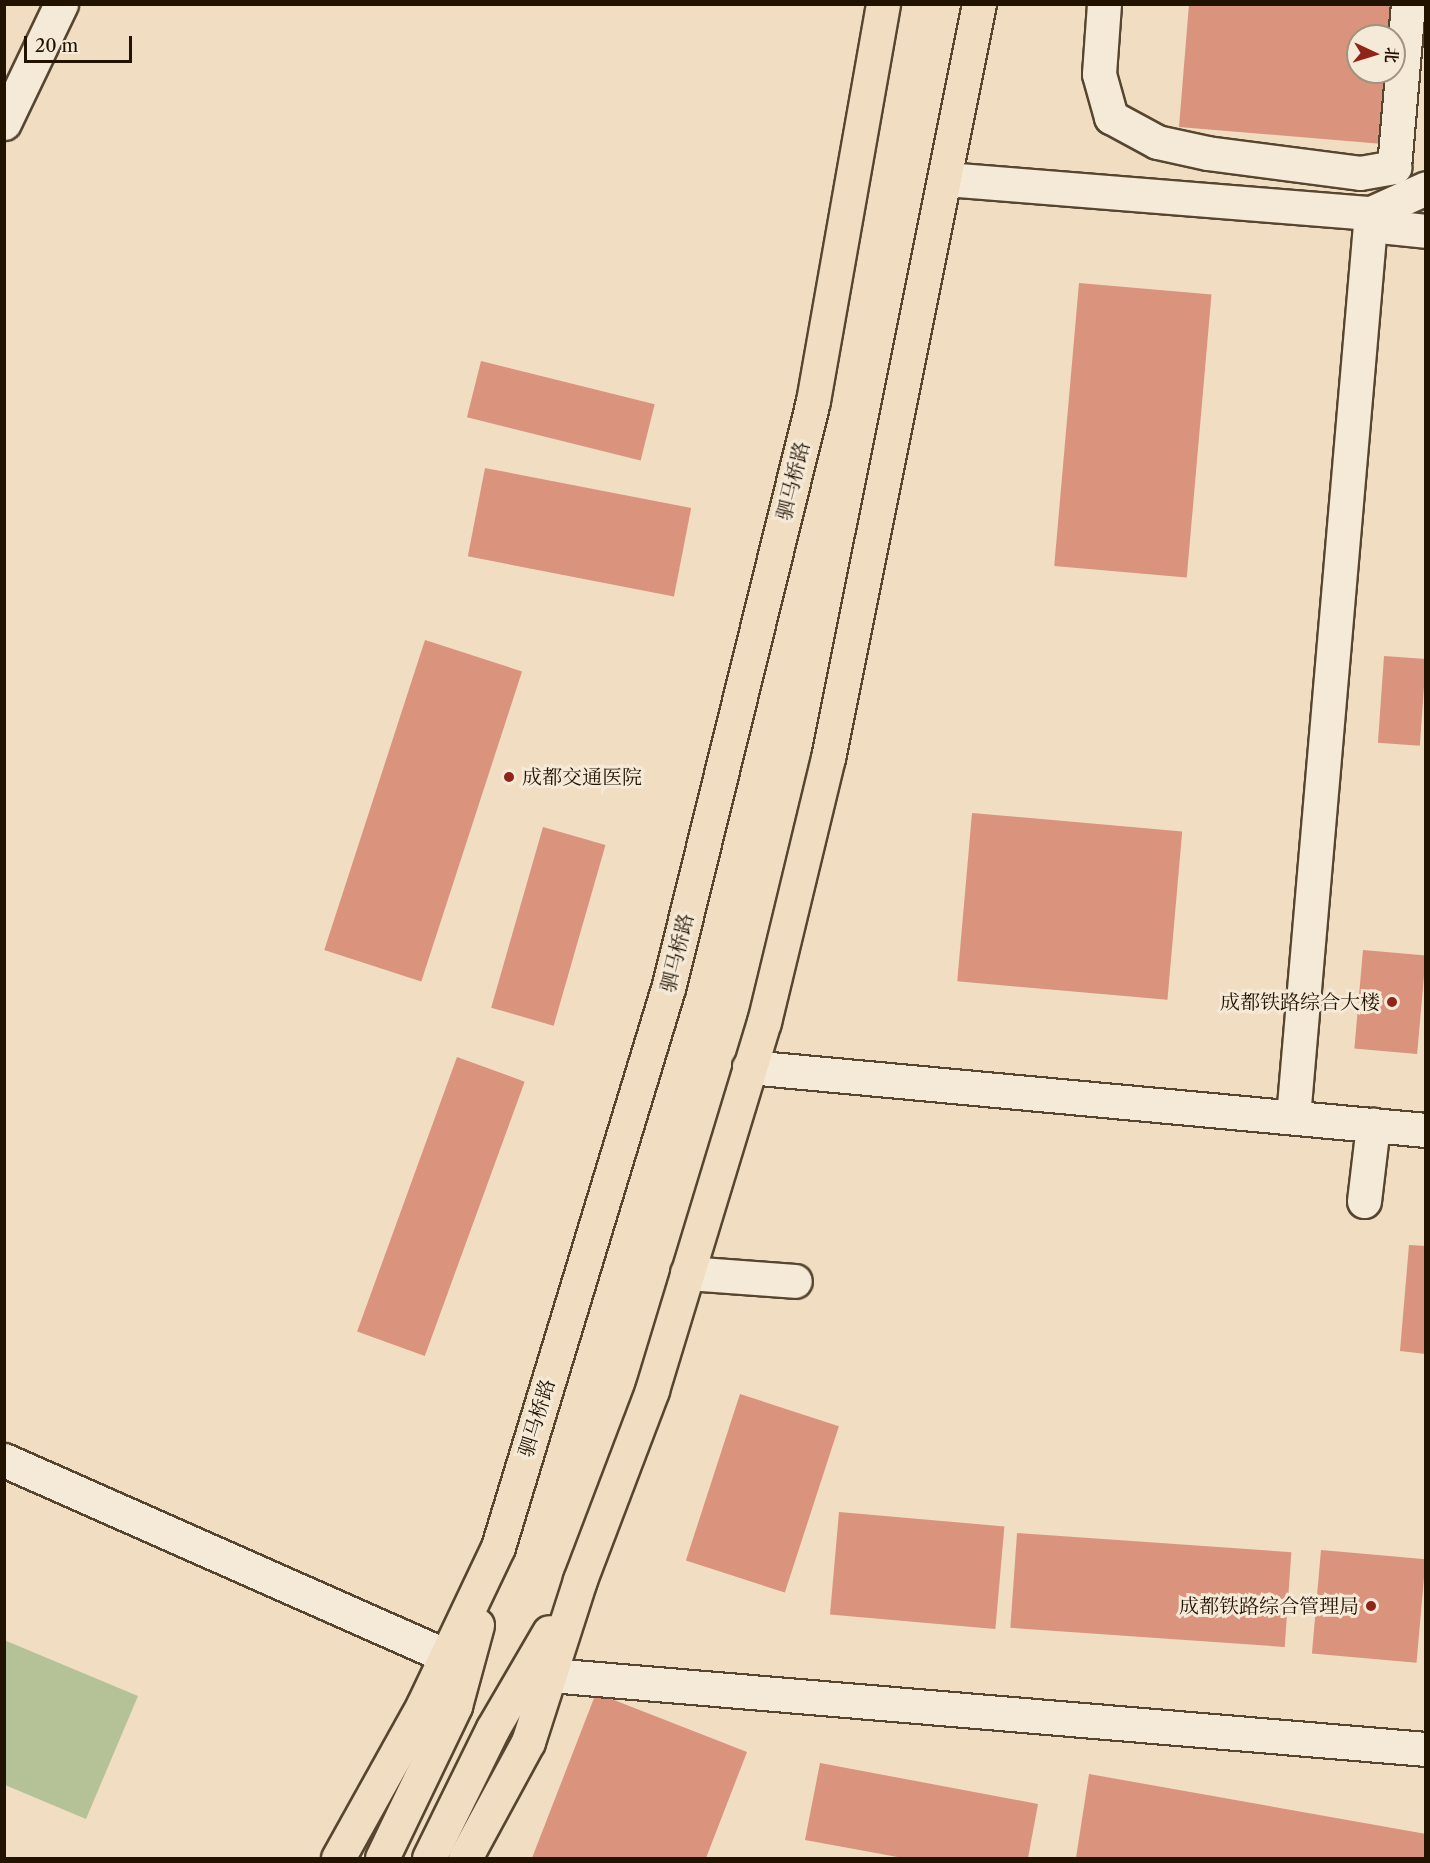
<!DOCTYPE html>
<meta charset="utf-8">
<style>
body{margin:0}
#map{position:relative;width:1430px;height:1863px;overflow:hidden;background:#f0ddc2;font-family:"Libre Caslon Text","Noto Serif SC",serif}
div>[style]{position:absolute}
.green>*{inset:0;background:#b5c297}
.building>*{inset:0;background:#da937c;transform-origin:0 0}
.roads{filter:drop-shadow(2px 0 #564630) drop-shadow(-2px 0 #564630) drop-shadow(0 2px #564630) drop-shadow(0 -2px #564630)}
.minor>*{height:33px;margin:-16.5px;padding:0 16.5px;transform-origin:16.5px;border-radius:16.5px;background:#f5e9d7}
.major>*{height:33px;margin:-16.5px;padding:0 16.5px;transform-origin:16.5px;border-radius:16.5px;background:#f0ddc2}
.dots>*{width:16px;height:16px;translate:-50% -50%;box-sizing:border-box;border:3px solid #f5e9d7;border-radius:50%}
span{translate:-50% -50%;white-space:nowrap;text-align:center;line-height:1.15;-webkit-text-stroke:6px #f5e9d7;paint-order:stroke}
.street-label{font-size:20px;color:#221300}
.poi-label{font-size:20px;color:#221300}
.left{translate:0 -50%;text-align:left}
.right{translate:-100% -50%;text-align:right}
.frame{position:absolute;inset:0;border:6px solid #221300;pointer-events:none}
.north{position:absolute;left:1346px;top:24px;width:60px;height:60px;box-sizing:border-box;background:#f5e9d7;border:2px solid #a19381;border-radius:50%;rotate:94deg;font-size:16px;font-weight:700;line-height:24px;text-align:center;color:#221300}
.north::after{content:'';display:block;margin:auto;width:21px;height:27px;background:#8f2418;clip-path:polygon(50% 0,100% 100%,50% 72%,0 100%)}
.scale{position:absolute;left:24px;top:36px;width:108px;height:27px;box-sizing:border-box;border:3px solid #221300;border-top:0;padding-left:8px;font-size:18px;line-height:21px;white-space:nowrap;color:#221300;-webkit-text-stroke:4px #f5e9d7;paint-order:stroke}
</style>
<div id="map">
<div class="green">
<i style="clip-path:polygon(4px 1640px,138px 1696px,86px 1819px,5px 1785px)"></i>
</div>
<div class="building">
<i style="clip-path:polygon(1189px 4px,1395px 4px,1392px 36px,1358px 36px,1358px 72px,1389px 72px,1383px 144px,1179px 127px)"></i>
<i style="left:1079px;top:283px;width:133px;height:284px;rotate:5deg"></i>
<i style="left:481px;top:361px;width:179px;height:58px;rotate:14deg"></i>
<i style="left:485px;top:468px;width:210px;height:90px;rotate:11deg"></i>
<i style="left:425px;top:640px;width:102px;height:326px;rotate:18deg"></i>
<i style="left:1384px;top:656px;width:42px;height:87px;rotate:4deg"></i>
<i style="left:972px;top:813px;width:211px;height:169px;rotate:5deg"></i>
<i style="left:543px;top:827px;width:65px;height:188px;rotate:16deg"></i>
<i style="left:1363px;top:950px;width:63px;height:99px;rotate:5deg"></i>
<i style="left:457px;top:1057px;width:72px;height:292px;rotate:20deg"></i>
<i style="clip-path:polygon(1409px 1245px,1426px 1246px,1426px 1354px,1400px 1351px)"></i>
<i style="left:740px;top:1394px;width:104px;height:175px;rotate:18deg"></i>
<i style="left:839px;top:1512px;width:166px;height:103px;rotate:5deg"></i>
<i style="left:1017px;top:1533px;width:275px;height:95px;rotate:4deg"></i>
<i style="left:1321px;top:1550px;width:105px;height:104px;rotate:5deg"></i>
<i style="clip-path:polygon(596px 1693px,747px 1752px,706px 1858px,532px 1858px)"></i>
<i style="clip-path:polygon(820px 1763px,1038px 1804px,1028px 1858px,903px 1858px,805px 1840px)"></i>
<i style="clip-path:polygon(1089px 1774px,1426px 1834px,1426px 1858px,1076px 1858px)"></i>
</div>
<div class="roads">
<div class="minor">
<i style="left:1104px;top:4px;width:70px;rotate:94.1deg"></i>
<i style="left:1099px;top:74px;width:45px;rotate:74.4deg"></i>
<i style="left:1111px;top:117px;width:52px;rotate:28.5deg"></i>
<i style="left:1157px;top:142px;width:51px;rotate:12.4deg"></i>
<i style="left:1207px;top:153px;width:154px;rotate:7.4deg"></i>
<i style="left:1360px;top:173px;width:35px;rotate:-10deg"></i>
<i style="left:1394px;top:167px;width:164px;rotate:-85.1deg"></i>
<i style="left:4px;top:123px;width:132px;rotate:-64.4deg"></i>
<i style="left:946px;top:179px;width:426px;rotate:4.6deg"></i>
<i style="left:1371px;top:213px;width:60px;rotate:-24.4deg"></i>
<i style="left:1370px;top:225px;width:56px;rotate:6.1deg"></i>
<i style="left:749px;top:1067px;width:680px;rotate:5.32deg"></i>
<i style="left:1293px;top:1117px;width:907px;rotate:-85.07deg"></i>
<i style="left:1364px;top:1201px;width:77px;rotate:-83.2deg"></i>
<i style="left:687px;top:1273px;width:108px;rotate:4.2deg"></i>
<i style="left:4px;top:1460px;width:484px;rotate:23.9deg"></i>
<i style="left:550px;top:1675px;width:879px;rotate:4.83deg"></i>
</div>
<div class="major">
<i style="left:338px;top:1858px;width:175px;rotate:-60.9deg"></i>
<i style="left:423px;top:1705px;width:175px;rotate:-64.6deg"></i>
<i style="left:498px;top:1547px;width:587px;rotate:-73.08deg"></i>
<i style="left:669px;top:985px;width:601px;rotate:-76.15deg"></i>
<i style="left:813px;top:401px;width:403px;rotate:-80deg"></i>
<i style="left:382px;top:1858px;width:169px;rotate:-64.3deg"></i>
<i style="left:455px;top:1706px;width:84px;rotate:-74.8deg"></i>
<i style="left:429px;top:1858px;width:145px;rotate:-63.8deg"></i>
<i style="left:493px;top:1728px;width:111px;rotate:-59.7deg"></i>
<i style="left:465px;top:1858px;width:132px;rotate:-61.5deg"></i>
<i style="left:528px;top:1742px;width:170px;rotate:-72.2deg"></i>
<i style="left:580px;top:1580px;width:203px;rotate:-69.2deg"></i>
<i style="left:652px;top:1390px;width:385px;rotate:-73.1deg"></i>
<i style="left:764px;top:1022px;width:272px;rotate:-76.4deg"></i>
<i style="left:828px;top:758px;width:769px;rotate:-78.68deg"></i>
</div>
</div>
<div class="dots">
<i style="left:509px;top:777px;background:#8f2418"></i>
<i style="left:1392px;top:1002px;background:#8f2418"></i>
<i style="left:1371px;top:1606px;background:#8f2418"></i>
</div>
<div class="street-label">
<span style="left:793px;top:481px;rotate:-76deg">驷马桥路</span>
<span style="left:677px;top:953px;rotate:-76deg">驷马桥路</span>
<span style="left:537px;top:1418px;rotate:-73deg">驷马桥路</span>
</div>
<div class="poi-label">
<span class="left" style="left:522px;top:777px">成都交通医院</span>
<span class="right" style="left:1380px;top:1002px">成都铁路综合大楼</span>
<span class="right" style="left:1359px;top:1606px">成都铁路综合管理局</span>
</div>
<div class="frame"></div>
<div class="north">北</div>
<div class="scale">20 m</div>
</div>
